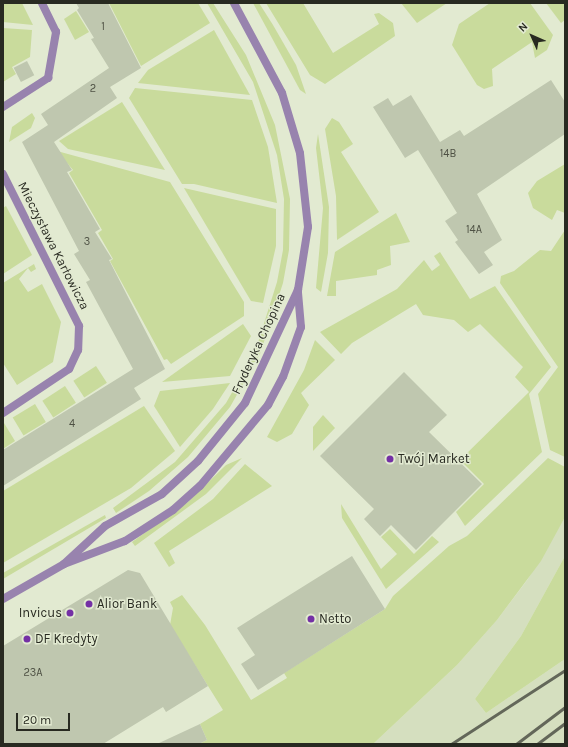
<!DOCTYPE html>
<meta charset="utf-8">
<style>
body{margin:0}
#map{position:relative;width:568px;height:747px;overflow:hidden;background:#e2ead1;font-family:Karla,sans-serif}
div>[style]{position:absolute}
.built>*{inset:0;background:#d5dfbf}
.green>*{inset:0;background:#c9db9c;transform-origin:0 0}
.building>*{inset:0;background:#bfc7af;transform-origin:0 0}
.minor>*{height:8px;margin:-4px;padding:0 4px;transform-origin:4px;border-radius:4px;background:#9883ae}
.tertiary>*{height:8px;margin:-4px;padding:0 4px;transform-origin:4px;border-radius:4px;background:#9883ae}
.rail>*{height:3px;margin:-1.5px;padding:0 1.5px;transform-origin:1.5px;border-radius:1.5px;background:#636759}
.dots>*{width:11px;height:11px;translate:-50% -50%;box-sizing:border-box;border:2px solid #e2ead1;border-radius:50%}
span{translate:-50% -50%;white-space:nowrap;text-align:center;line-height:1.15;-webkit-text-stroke:3px #e2ead1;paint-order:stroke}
.number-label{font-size:11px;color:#4e5144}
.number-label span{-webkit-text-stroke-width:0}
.street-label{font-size:13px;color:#282a21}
.poi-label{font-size:13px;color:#282a21}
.left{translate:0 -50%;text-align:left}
.right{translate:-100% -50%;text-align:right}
.frame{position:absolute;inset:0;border:4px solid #282a21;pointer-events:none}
.north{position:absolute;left:512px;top:16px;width:40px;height:40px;-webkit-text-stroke:3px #e2ead1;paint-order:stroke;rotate:315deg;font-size:11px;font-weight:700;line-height:16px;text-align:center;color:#282a21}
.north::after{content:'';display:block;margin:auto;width:14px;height:18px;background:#282a21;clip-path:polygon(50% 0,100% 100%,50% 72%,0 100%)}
.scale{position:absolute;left:16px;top:713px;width:54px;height:18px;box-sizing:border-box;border:2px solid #282a21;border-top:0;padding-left:5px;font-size:12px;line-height:14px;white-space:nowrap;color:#282a21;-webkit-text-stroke:3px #e2ead1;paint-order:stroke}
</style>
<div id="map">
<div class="built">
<i style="clip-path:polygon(565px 517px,565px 556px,521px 636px,475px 699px,486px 713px,565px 659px,565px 744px,373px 744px,457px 665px,497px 620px,528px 579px)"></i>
</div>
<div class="green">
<i style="clip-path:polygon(3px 3px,22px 3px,33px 25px,3px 22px)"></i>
<i style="clip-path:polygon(109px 3px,198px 3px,210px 23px,141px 66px)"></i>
<i style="clip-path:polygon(207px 3px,213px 3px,246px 55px,275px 125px,290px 199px,289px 250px,283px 283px,260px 354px,230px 407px,188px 457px,149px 491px,116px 513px,113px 508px,175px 462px,226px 403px,255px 352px,277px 282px,283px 250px,284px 199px,277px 155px,253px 82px)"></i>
<i style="clip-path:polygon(253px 3px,259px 3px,273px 25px,296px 65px,306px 94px,300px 90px)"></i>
<i style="clip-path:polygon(266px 3px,303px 3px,333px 53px,379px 24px,374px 14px,379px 13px,393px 23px,395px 36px,325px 84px,310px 75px)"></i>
<i style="clip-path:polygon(401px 3px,447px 3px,417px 23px)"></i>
<i style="clip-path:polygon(490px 3px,530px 3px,553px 35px,547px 50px,535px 58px,532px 42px,492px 69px,493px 86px,484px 89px,477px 85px,452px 45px,459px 24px)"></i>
<i style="clip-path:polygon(546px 3px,565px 3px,565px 20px,561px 23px)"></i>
<i style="clip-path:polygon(76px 11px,89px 32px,75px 40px,64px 19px)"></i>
<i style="clip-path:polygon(3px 28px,32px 30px,30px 57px,12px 67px,16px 74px,3px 82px)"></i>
<i style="clip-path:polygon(214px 30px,250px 95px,138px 83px,148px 70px)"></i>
<i style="clip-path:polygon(135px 88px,252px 100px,268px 147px,277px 203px,194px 184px,182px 184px,129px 98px)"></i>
<i style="clip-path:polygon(122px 102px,165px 170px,68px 149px,59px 141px)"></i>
<i style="clip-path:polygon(32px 113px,35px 118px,31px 128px,9px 142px,12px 127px)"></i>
<i style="clip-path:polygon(332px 118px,339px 122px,353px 144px,341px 152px,379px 212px,337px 240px,336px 196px,325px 129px)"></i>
<i style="clip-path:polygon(318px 134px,329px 207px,328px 253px,321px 292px,316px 288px,323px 208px,316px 148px)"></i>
<i style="clip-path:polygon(57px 151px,170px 182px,244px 302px,244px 316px,171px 364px,167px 359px,164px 360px,110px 261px,113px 259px,98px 233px,102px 230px,69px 173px,73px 170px)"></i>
<i style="clip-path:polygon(565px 164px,565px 213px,557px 210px,552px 220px,533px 208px,528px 193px,537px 181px)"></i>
<i style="clip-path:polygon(184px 188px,276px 209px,276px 246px,263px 303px,251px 301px)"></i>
<i style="clip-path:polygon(6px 206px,32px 255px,3px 274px,3px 208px)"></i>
<i style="clip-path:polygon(396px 213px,410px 242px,390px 246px,391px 265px,377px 270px,377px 275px,336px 281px,336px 296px,327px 296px,335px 252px)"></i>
<i style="clip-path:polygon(565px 230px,565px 457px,550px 450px,538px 394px,558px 367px,500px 283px,501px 276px,514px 271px,540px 250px,551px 251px)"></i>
<i style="clip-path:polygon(440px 252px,470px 299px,495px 286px,551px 367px,529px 394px,542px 452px,465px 526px,456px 512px,484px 484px,460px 460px,529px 392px,515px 377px,523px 367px,480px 324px,468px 332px,454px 320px,423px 315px,416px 304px,352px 343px,341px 354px,320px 332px,397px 289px,424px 260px,432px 271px,440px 265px,434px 256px)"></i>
<i style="clip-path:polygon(34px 264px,36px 269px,31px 272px,28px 268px,19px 279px,28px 292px,42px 284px,61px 322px,53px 362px,17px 385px,3px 363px,3px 283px)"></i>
<i style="clip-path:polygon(243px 324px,251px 336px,230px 376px,162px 382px)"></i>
<i style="clip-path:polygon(315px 340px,335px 360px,301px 393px,309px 405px,292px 434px,277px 442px,267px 437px,304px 370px)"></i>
<i style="left:96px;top:366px;width:20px;height:27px;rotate:57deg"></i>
<i style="clip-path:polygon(230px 383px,213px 409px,180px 447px,154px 406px,160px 391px)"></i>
<i style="left:65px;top:386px;width:20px;height:27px;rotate:57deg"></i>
<i style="left:35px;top:404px;width:21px;height:26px;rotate:59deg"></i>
<i style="clip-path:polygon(144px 406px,175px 451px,131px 488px,3px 563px,3px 491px)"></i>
<i style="clip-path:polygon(323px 415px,335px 428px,313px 451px,313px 427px)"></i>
<i style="clip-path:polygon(4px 423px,15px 441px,3px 449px,3px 424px)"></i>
<i style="clip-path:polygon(242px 458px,206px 494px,135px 546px,132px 542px,188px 502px,226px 465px)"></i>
<i style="clip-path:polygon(548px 458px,565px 467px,565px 517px,541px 561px,497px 620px,457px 665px,373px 744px,199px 744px,207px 740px,200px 724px,223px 710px,170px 625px,173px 608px,170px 602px,182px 595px,205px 625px,251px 700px,287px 678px,284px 673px,385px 609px,393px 596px,449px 546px,467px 536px)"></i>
<i style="clip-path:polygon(245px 464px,272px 486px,169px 551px,175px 563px,169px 567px,154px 543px,213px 499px)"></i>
<i style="clip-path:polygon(341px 504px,381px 569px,397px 554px,381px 537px,390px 529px,414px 554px,432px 536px,439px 542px,386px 589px,342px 518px)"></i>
<i style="clip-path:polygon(105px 515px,106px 518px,3px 579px,3px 573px)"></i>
<i style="clip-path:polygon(565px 556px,565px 659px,486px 713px,475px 699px,521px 636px)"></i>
</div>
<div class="building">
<i style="clip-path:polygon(76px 3px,108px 3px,141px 68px,110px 87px,117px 98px,54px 142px,72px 170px,67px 172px,100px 229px,95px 232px,112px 259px,109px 260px,165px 369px,134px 388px,141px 399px,3px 486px,3px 450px,133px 369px,86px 282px,90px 280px,74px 254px,79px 251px,22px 142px,48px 125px,41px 114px,109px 68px,91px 39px,94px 38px,77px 10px,79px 8px)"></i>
<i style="left:27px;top:61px;width:16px;height:15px;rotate:63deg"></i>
<i style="clip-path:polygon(551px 80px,565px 102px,565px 134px,477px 194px,502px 240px,484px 252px,493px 265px,479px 274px,455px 242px,458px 240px,445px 221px,457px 213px,418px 150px,405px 158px,373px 107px,388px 98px,393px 106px,411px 95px,440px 142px,460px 130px,464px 136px)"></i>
<i style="clip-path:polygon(404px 372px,447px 415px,429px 432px,482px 484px,416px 550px,391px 525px,380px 536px,364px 519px,374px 509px,320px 456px)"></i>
<i style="clip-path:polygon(352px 556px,385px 609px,258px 690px,241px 664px,255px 655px,237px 628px)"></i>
<i style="clip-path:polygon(128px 570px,140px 573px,208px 686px,166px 712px,163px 707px,103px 744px,3px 744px,3px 646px)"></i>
<i style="clip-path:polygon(200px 724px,207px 740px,199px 744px,157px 744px)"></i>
</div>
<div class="minor">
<i style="left:3px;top:107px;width:54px;rotate:-32.8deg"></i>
<i style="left:48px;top:78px;width:47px;rotate:-80.1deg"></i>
<i style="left:56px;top:32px;width:32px;rotate:-116deg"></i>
<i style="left:3px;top:174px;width:170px;rotate:63.4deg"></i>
<i style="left:79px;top:326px;width:24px;rotate:92deg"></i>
<i style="left:78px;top:350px;width:21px;rotate:115deg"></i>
<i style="left:69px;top:369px;width:79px;rotate:146.3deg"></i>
</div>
<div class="tertiary">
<i style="left:64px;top:564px;width:65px;rotate:-20.7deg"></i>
<i style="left:125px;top:541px;width:57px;rotate:-32.9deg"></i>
<i style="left:173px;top:510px;width:36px;rotate:-42deg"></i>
<i style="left:200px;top:486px;width:106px;rotate:-50deg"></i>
<i style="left:268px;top:405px;width:32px;rotate:-62deg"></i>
<i style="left:283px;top:377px;width:53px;rotate:-70.2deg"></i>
<i style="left:301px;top:327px;width:37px;rotate:-95deg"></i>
<i style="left:298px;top:290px;width:64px;rotate:-81deg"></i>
<i style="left:308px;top:227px;width:74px;rotate:-96.2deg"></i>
<i style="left:300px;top:153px;width:63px;rotate:-106.7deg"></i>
<i style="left:282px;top:93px;width:102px;rotate:-118.1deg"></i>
<i style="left:3px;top:599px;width:70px;rotate:-29.8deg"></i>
<i style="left:64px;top:564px;width:56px;rotate:-42.8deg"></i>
<i style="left:105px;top:526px;width:65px;rotate:-29.3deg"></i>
<i style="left:162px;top:494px;width:49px;rotate:-42.5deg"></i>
<i style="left:198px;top:461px;width:75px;rotate:-51deg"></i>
<i style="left:245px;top:403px;width:125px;rotate:-64.9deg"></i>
</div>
<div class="rail">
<i style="left:451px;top:744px;width:136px;rotate:-33deg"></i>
<i style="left:516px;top:744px;width:61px;rotate:-37.1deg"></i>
<i style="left:537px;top:744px;width:35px;rotate:-37deg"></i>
</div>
<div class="dots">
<i style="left:390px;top:459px;background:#7430a5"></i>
<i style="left:89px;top:604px;background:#7430a5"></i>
<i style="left:70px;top:613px;background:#7430a5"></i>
<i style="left:311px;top:619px;background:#7430a5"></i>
<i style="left:27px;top:639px;background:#7430a5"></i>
</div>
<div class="number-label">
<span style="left:103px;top:27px">1</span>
<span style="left:93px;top:89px">2</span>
<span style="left:448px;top:154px">14B</span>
<span style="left:474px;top:230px">14A</span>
<span style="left:87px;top:242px">3</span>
<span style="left:72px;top:424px">4</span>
<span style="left:33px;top:673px">23A</span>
</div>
<div class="street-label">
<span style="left:53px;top:246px;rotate:63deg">Mieczysława Karłowicza</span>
<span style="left:259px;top:344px;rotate:-65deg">Fryderyka Chopina</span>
</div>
<div class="poi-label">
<span class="left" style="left:398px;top:459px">Twój Market</span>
<span class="left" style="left:97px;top:604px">Alior Bank</span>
<span class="right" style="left:62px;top:613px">Invicus</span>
<span class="left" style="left:319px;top:619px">Netto</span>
<span class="left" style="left:35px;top:639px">DF Kredyty</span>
</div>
<div class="frame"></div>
<div class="north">N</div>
<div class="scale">20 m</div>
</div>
